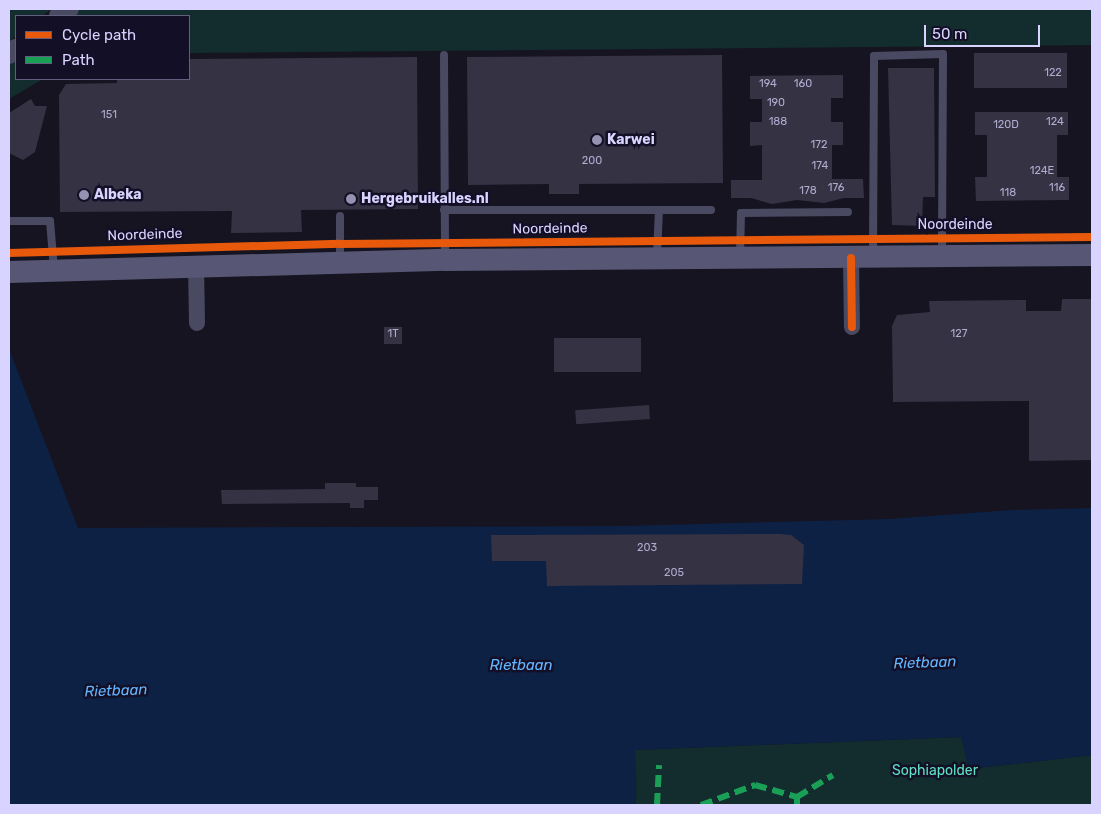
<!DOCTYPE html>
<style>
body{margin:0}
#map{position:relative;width:1101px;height:814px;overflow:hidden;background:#161421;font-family:Rubik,sans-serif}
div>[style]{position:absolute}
.green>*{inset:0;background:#132c2d}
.water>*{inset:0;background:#0d2144}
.building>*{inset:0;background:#343243;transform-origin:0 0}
.service>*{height:8px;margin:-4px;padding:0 4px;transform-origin:4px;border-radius:4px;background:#4a4962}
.minor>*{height:16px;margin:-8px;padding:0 8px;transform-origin:8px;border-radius:8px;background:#4a4962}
.tertiary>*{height:20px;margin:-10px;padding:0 10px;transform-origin:10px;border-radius:10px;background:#4a4962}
.secondary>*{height:22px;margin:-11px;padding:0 11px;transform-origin:11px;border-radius:11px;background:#575674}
.quiet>*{height:6px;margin-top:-3px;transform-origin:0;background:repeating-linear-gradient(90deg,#1a9f57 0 12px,transparent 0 18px)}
.cycleway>*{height:8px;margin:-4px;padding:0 4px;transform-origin:4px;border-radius:4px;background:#e8590c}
.dots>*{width:14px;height:14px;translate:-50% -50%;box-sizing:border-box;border:2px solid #130f26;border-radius:50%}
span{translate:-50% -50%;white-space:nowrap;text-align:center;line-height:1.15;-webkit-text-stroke:5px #130f26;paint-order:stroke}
.number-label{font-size:11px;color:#b0acd0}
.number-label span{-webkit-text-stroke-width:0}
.poi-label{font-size:14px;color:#d9d4ff;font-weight:700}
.left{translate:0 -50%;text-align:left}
.street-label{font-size:14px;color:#d9d4ff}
.park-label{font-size:14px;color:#5fe0c0}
.water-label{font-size:15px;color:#62b6ff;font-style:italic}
.frame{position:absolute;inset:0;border:10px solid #d9d4ff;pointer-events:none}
.legend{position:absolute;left:15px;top:15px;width:175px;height:65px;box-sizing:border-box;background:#130f26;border:1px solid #625e7d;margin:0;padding:6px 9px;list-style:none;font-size:15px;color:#d9d4ff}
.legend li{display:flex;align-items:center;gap:10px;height:25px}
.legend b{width:25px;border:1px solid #625e7d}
.scale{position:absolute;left:924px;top:25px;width:116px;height:22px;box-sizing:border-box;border:2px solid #d9d4ff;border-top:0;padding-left:6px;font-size:15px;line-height:18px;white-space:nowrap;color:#d9d4ff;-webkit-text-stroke:4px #130f26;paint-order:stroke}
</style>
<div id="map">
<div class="green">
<i style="clip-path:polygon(9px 9px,52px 9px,42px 16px,16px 16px,16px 36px,9px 42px)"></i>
<i style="clip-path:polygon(80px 9px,1092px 9px,1092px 45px,189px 53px,189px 16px,71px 16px)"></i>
<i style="clip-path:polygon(16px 59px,16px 79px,43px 79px,9px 99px,9px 66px)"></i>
<i style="clip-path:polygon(962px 737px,969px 769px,1092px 755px,1092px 805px,636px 805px,635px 750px)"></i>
</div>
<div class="water">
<i style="clip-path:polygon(9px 349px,78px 528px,625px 526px,889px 519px,1012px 510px,1092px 508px,1092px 755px,969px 769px,961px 737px,635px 750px,636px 805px,9px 805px)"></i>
</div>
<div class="building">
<i style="left:974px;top:53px;width:93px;height:35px"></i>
<i style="clip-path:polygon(722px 55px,723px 183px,579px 184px,579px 194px,549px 194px,549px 184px,468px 185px,467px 57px)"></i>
<i style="clip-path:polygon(417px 57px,418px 209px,301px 210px,302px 232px,231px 233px,232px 211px,60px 212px,59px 95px,66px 84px,117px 83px,117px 79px,189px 79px,189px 59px)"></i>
<i style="clip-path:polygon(888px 68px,934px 68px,935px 197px,923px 197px,922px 226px,892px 225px)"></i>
<i style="clip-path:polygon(843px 75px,843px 98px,831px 98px,831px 122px,843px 122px,843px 145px,832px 145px,832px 179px,863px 179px,864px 198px,844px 198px,824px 203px,797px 200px,772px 204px,751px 198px,731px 198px,731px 180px,762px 180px,762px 145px,750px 146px,750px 122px,762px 122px,762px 99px,750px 99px,750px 76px)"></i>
<i style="clip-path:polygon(31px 99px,35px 106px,47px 106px,35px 152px,23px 160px,9px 153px,9px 113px)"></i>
<i style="clip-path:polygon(975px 112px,1068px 112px,1068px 135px,1057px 135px,1057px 177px,1069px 177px,1069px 200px,976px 201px,975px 177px,987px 177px,987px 135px,975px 135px)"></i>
<i style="clip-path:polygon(1062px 299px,1092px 299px,1092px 460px,1029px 461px,1029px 401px,893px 402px,892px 326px,897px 315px,930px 312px,929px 301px,1026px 300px,1026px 311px,1061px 311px)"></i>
<i style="left:384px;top:327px;width:18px;height:17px"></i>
<i style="left:641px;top:338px;width:34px;height:87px;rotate:90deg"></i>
<i style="left:649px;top:405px;width:14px;height:74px;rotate:86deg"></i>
<i style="clip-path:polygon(325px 483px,356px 483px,356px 487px,378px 487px,378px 500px,364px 500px,364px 508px,350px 508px,350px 503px,222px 504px,221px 490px,325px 489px)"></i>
<i style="clip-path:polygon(780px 534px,791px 535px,804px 545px,802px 584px,547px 586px,546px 561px,492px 561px,491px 535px)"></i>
</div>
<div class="service">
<i style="left:444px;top:55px;width:203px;rotate:89.7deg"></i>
<i style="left:444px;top:210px;width:267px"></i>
<i style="left:340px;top:216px;width:46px;rotate:90deg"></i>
<i style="left:9px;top:221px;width:41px"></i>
<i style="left:50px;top:221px;width:48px;rotate:85.2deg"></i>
<i style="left:657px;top:255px;width:45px;rotate:-87.5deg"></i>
<i style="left:873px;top:255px;width:199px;rotate:-89.7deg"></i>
<i style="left:874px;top:56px;width:69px;rotate:-1.7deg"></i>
<i style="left:943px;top:54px;width:201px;rotate:90.3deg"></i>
<i style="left:740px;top:257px;width:44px;rotate:-88.7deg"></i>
<i style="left:741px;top:213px;width:107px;rotate:-0.5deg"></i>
</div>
<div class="minor">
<i style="left:851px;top:258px;width:69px;rotate:89.2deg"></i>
<i style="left:196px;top:265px;width:58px;rotate:89deg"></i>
</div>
<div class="tertiary">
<i style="left:59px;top:16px;width:12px;rotate:-35deg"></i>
<i style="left:9px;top:54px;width:9px;rotate:-36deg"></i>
</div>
<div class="secondary">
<i style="left:9px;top:272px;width:436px;rotate:-1.6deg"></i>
<i style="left:445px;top:260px;width:647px;rotate:-0.44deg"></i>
</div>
<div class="quiet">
<i style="left:657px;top:805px;width:40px;rotate:-87.1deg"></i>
<i style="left:701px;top:805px;width:58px;rotate:-20.3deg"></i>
<i style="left:755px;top:785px;width:44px;rotate:15.9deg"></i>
<i style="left:797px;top:805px;width:8px;rotate:-90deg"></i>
<i style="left:797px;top:797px;width:42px;rotate:-31.4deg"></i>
</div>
<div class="cycleway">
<i style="left:9px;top:253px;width:331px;rotate:-1.6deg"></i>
<i style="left:340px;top:244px;width:752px;rotate:-0.53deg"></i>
<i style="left:851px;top:258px;width:69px;rotate:89.2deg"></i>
</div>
<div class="dots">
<i style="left:597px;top:140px;background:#9591b1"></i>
<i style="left:84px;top:195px;background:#9591b1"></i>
<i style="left:351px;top:199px;background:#9591b1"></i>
</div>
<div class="number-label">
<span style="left:1053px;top:73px">122</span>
<span style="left:768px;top:84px">194</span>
<span style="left:803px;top:84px">160</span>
<span style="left:776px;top:103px">190</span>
<span style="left:109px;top:115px">151</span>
<span style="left:778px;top:122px">188</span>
<span style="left:1055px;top:122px">124</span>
<span style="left:1006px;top:125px">120D</span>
<span style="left:819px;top:145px">172</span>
<span style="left:592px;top:161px">200</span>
<span style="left:820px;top:166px">174</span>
<span style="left:1042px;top:171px">124E</span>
<span style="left:836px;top:188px">176</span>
<span style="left:1057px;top:188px">116</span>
<span style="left:808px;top:191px">178</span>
<span style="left:1008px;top:193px">118</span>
<span style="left:393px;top:334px">1T</span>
<span style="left:959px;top:334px">127</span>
<span style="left:647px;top:548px">203</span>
<span style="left:674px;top:573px">205</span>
</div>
<div class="poi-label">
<span class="left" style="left:607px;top:140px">Karwei</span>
<span class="left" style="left:94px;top:195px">Albeka</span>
<span class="left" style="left:361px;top:199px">Hergebruikalles.nl</span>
</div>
<div class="street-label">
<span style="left:955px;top:225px">Noordeinde</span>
<span style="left:550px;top:229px;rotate:-1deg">Noordeinde</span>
<span style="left:145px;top:235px;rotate:-2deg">Noordeinde</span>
</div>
<div class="park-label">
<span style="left:935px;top:771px">Sophiapolder</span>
</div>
<div class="water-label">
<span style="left:925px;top:663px;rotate:-2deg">Rietbaan</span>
<span style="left:521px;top:666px">Rietbaan</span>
<span style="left:116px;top:691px;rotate:-2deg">Rietbaan</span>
</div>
<div class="frame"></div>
<ul class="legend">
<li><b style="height:6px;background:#e8590c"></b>Cycle path</li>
<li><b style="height:6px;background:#1a9f57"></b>Path</li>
</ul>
<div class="scale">50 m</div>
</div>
